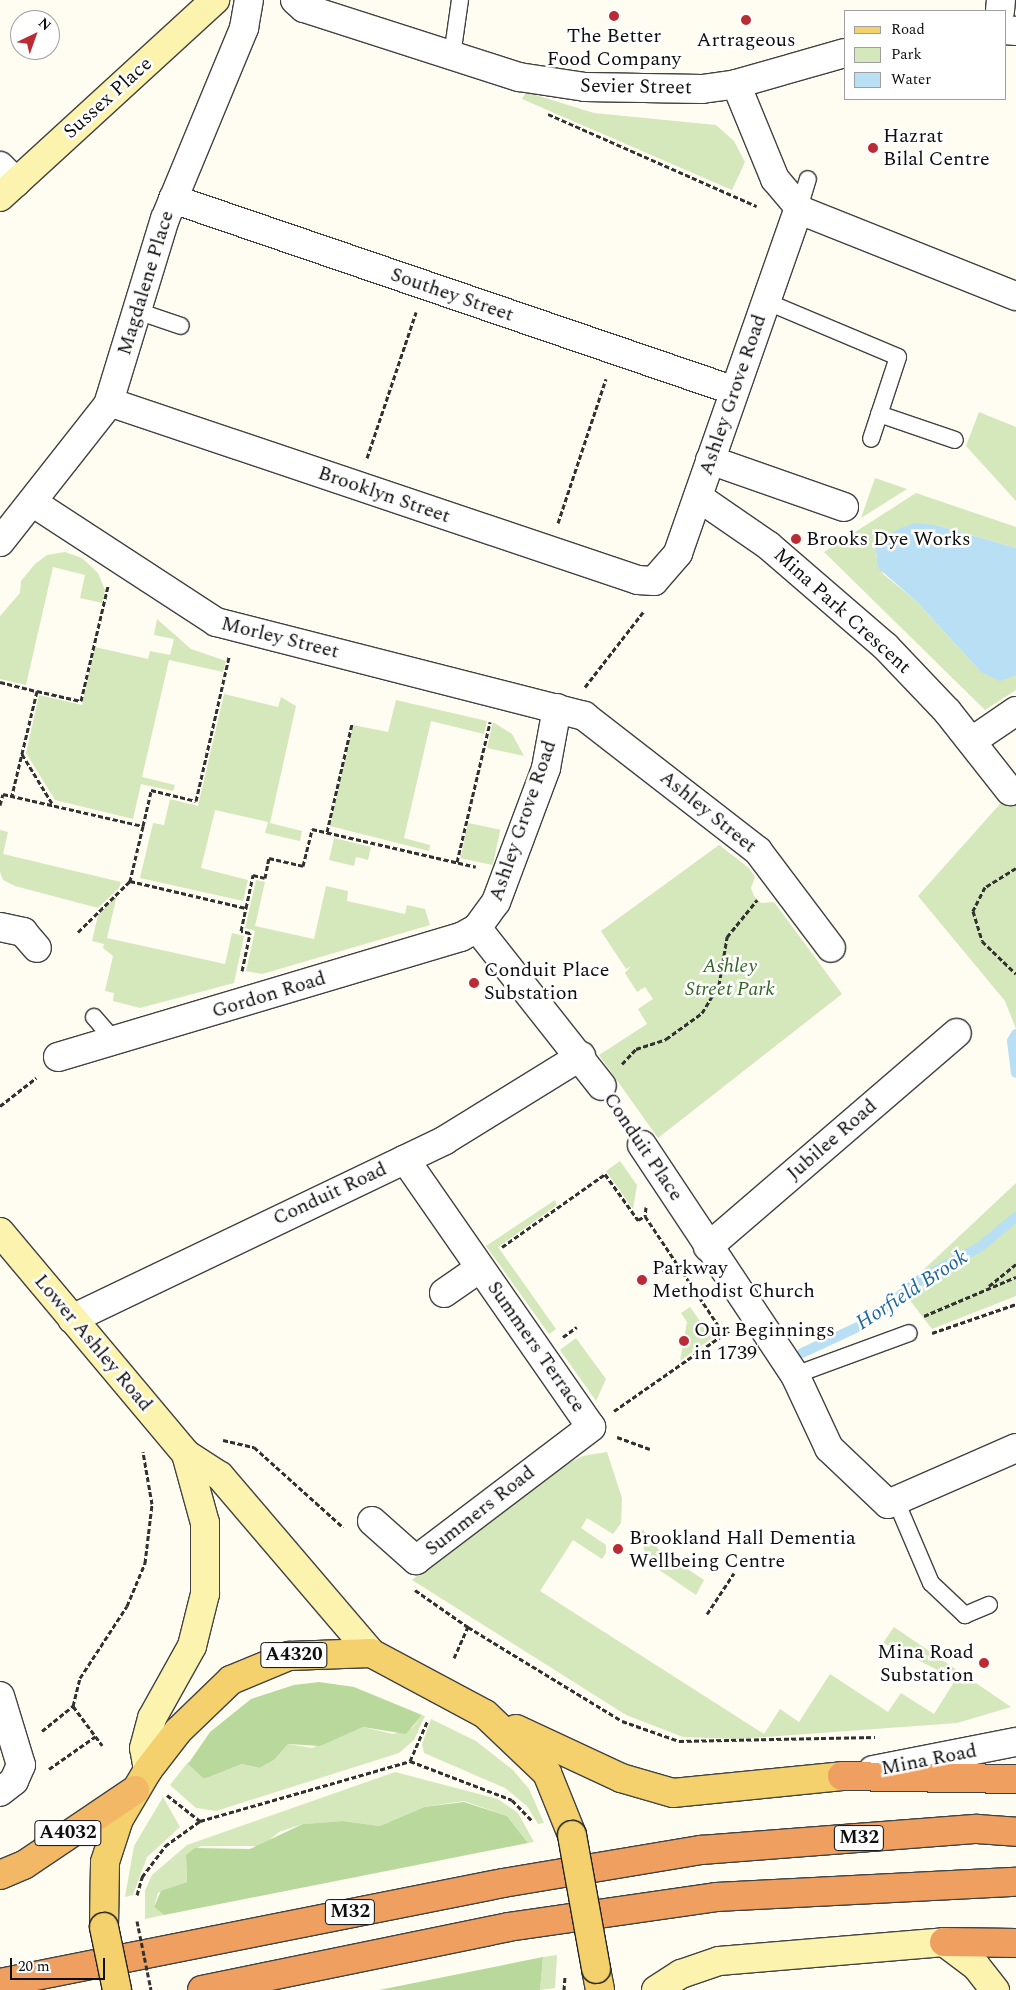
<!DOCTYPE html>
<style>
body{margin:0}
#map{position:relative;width:1016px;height:1990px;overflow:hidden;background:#fffcf2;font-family:Spectral,serif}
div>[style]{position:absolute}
.green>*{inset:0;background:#d4e8bc;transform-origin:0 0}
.forest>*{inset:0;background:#b8d99b}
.water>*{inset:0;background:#b8dff4}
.stream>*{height:10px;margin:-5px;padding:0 5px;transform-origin:5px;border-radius:5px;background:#b8dff4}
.path>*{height:3px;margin-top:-1.5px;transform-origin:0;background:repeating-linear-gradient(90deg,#313131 0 5px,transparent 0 7.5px)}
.roads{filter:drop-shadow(1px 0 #424242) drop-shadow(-1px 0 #424242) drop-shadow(0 1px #424242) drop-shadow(0 -1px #424242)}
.service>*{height:16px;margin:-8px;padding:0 8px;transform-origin:8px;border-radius:8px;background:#fff}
.minor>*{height:28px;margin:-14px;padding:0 14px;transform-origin:14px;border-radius:14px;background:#fff}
.secondary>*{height:28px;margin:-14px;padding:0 14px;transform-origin:14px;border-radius:14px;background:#fcf3af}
.primary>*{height:28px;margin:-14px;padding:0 14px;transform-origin:14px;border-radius:14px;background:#f4d16c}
.trunk>*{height:28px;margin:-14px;padding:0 14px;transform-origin:14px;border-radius:14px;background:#f2b866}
.motorway>*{height:28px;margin:-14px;padding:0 14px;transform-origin:14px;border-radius:14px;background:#ef9f5f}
.path-bridge>*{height:3px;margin-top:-1.5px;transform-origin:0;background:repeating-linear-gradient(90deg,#313131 0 5px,transparent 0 7.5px)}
.bridges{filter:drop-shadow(1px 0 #202020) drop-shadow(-1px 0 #202020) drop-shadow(0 1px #202020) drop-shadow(0 -1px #202020)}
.primary-bridge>*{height:28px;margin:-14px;padding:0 14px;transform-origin:14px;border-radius:14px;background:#f4d16c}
.dots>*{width:14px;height:14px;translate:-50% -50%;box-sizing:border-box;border:2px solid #fff;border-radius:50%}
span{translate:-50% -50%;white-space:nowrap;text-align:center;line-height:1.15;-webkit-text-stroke:5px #fff;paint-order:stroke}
.shield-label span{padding:1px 4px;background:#fff;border:1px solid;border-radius:4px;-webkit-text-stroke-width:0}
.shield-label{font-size:19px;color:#0f0f0f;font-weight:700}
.poi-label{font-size:20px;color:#0f0f0f}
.left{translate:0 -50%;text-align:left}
.right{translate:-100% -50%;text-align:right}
.street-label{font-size:20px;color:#0f0f0f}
.park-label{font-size:20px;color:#306521;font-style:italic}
.water-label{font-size:21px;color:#1b679e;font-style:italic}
.legend{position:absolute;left:844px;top:10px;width:162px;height:90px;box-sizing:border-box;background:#fff;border:1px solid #9f9f9f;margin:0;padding:6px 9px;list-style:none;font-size:15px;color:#0f0f0f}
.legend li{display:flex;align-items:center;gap:10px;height:25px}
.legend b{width:25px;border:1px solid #9f9f9f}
.north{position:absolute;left:10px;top:10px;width:50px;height:50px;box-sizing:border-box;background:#fff;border:1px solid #9f9f9f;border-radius:50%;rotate:42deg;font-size:14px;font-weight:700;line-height:20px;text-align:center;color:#0f0f0f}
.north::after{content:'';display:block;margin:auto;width:18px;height:22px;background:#bb2b34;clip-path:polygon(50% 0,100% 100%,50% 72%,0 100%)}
.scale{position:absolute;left:10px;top:1958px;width:95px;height:22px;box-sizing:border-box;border:2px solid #0f0f0f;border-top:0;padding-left:6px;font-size:15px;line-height:18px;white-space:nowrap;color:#0f0f0f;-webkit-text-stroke:4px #fff;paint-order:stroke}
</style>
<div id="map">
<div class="green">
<i style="clip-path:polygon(526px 92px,594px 113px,716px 125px,734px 141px,745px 162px,732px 190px,522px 99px)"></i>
<i style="clip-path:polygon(979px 412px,1016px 427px,1016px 501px,966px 446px)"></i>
<i style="clip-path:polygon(875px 478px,907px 489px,861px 518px)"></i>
<i style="clip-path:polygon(916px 493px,1016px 527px,1016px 548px,936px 525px,887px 536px,876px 555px,883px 574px,916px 601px,981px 672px,1016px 675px,1016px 690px,985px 710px,824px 552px)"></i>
<i style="clip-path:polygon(65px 552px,82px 558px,98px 573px,105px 590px,102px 603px,80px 598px,85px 575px,53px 567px,26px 685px,0 679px,0 616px,20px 593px,21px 581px,35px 564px,47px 555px)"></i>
<i style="clip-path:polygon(157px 619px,191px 649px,226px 661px,223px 672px,169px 660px,142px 777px,175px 785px,173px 791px,141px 784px,133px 819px,55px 800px,26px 753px,39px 695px,82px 705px,95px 647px,148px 659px,150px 651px,170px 655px,174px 639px,154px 635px)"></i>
<i style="clip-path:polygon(224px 694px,278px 707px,281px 697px,296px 706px,270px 823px,302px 831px,300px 841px,265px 833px,268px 822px,215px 810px,201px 868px,248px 880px,243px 901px,140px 878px,153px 823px,164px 825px,170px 799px,198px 806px)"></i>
<i style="clip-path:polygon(396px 700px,487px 721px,484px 734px,431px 721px,404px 838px,430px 845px,429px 851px,330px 826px,353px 725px,388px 732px)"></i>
<i style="clip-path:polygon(493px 722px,512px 734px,524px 756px,487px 748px)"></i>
<i style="clip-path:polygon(1016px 786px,1016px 1029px,1005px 1001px,918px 896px)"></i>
<i style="left:468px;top:823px;width:33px;height:36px;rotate:12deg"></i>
<i style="clip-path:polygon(0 830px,8px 832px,3px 854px,121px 882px,119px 888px,98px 908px,15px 886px,3px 880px,0 872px)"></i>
<i style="clip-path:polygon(334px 838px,371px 847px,368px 860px,356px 857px,354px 866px,329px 860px)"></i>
<i style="clip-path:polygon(719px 845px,749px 868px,755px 877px,751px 888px,754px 896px,761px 903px,774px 902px,842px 994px,658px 1138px,599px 1055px,647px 1024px,638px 1009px,653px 999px,645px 987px,637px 992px,625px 973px,631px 966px,626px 969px,601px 931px)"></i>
<i style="clip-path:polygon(256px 880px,265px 882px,255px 926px,314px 939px,326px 886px,348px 891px,347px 901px,405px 914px,407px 905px,425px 909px,430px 925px,262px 974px,246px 971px,255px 931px,245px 928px)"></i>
<i style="clip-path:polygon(117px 895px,107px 938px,225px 964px,232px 933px,244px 936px,234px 983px,140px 1008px,113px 1001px,114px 993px,105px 991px,113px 956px,103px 948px,104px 944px,92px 941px,98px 915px)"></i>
<i style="clip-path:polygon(620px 1161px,637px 1185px,633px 1209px,606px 1171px)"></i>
<i style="clip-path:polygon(1016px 1183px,1016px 1296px,932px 1329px,902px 1290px)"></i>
<i style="clip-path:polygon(555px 1200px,557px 1205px,498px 1247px,556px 1329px,549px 1334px,486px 1246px)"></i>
<i style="clip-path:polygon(690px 1307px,712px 1338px,680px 1361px,687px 1322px,681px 1313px)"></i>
<i style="clip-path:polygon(576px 1338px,606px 1379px,596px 1401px,560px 1350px)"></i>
<i style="clip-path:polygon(607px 1452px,622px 1498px,621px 1523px,613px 1534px,587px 1518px,581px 1528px,606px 1545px,606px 1553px,602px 1559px,573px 1540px,540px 1591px,764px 1734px,780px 1709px,799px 1722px,830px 1674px,888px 1712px,901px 1693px,934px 1714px,956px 1679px,883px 1643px,894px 1627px,1011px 1707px,957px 1723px,738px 1739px,683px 1737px,626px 1715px,412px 1580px,553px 1471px,583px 1456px)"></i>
<i style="clip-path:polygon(637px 1530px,643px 1530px,659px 1550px,704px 1580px,696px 1595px,649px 1563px)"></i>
<i style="clip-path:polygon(422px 1715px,425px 1716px,414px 1740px,399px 1753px,216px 1811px,196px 1808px,170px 1785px,188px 1762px,204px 1779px,242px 1764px,258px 1768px,274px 1760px,288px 1744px,312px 1748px,363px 1727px,393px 1734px,412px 1728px)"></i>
<i style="clip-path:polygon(431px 1719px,476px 1741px,513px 1770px,529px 1789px,544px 1823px,538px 1824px,527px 1806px,505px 1788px,424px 1753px,422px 1744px)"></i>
<i style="clip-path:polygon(395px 1772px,498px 1799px,518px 1813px,534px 1842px,528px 1843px,507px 1816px,464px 1801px,424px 1807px,380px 1826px,344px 1821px,303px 1824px,279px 1832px,262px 1846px,201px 1846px,186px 1855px,187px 1882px,158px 1893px,154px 1907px,164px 1915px,145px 1919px,145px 1891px,152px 1875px,187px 1845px)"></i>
<i style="clip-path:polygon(163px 1797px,180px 1827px,147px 1857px,133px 1895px,125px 1897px,134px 1846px)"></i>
<i style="clip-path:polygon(557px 1955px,555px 1988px,540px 1990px,543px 1957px)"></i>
</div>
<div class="forest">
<i style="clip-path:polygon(319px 1682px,354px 1687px,422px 1715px,406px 1734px,363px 1727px,320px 1746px,288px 1744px,274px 1760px,259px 1768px,242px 1764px,204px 1779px,188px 1764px,210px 1732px,251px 1699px,294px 1685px)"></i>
<i style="clip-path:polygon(464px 1802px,507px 1816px,528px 1843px,164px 1915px,154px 1907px,161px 1891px,187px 1882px,186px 1855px,195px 1848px,250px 1849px,303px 1824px,343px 1821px,380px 1826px,424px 1807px)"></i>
<i style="clip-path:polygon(543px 1957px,540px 1990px,379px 1990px)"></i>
</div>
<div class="water">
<i style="clip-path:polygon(914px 523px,936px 525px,1016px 548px,1016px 675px,1000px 681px,981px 672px,916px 601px,878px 568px,875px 541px,881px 543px,896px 530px)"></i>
</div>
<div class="stream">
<i style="left:1016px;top:1034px;width:8px;rotate:120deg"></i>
<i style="left:1012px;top:1041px;width:32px;rotate:83deg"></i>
<i style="left:802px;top:1353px;width:68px;rotate:-25.1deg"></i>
<i style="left:864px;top:1324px;width:74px;rotate:-38.4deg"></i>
<i style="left:922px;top:1278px;width:66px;rotate:-28.1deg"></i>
<i style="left:980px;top:1247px;width:47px;rotate:-39.8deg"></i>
</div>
<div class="path">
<i style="left:548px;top:114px;width:228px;rotate:23.8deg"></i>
<i style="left:367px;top:458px;width:154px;rotate:-71.4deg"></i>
<i style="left:558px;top:523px;width:152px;rotate:-71.6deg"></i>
<i style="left:0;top:682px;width:38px;rotate:14deg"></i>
<i style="left:37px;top:691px;width:107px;rotate:103.5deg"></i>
<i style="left:585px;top:687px;width:96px;rotate:-52.2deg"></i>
<i style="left:37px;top:691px;width:45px;rotate:12.8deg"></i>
<i style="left:81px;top:701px;width:118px;rotate:-76.8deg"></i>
<i style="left:22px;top:754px;width:60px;rotate:58.7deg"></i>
<i style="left:0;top:805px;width:11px;rotate:-75deg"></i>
<i style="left:3px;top:794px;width:144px;rotate:12.9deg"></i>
<i style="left:143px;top:826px;width:57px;rotate:103.3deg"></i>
<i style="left:130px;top:881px;width:119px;rotate:13.1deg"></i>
<i style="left:246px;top:908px;width:34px;rotate:-78deg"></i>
<i style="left:253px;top:875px;width:12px;rotate:14deg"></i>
<i style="left:265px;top:878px;width:20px;rotate:-79deg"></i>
<i style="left:269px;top:858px;width:35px;rotate:13deg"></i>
<i style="left:303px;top:866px;width:38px;rotate:-76deg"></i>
<i style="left:312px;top:829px;width:168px;rotate:13deg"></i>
<i style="left:143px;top:826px;width:37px;rotate:-77deg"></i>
<i style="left:151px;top:790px;width:46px;rotate:13.7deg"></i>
<i style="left:196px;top:801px;width:148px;rotate:-77.1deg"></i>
<i style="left:327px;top:832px;width:111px;rotate:-77deg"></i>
<i style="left:457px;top:862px;width:144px;rotate:-76.7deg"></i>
<i style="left:1016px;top:868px;width:36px;rotate:148deg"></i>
<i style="left:985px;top:887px;width:27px;rotate:117deg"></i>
<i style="left:973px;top:911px;width:31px;rotate:73deg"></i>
<i style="left:982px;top:941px;width:47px;rotate:44.1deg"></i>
<i style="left:78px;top:932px;width:73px;rotate:-44.4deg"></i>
<i style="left:242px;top:971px;width:39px;rotate:-78deg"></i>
<i style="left:250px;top:933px;width:9px;rotate:-167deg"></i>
<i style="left:241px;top:931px;width:24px;rotate:-78deg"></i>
<i style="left:622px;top:1064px;width:21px;rotate:-47deg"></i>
<i style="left:636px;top:1049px;width:32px;rotate:-18deg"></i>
<i style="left:666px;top:1039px;width:44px;rotate:-35.8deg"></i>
<i style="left:702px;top:1013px;width:33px;rotate:-59deg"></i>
<i style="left:719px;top:985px;width:49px;rotate:-80.5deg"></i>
<i style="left:727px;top:937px;width:48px;rotate:-51deg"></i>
<i style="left:0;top:1106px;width:46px;rotate:-37.9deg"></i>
<i style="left:646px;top:1207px;width:9px;rotate:96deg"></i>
<i style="left:645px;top:1216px;width:142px;rotate:56.2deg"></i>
<i style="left:502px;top:1247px;width:126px;rotate:-35.3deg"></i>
<i style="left:605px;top:1174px;width:57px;rotate:54.3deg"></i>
<i style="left:638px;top:1220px;width:8px;rotate:-30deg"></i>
<i style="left:663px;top:1272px;width:17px;rotate:-36deg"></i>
<i style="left:989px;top:1286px;width:35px;rotate:-39deg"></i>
<i style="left:924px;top:1316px;width:100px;rotate:-23deg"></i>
<i style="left:932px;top:1333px;width:89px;rotate:-19deg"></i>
<i style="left:563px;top:1337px;width:17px;rotate:-36deg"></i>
<i style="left:614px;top:1411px;width:141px;rotate:-34.9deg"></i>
<i style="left:617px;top:1437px;width:35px;rotate:20deg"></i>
<i style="left:223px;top:1440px;width:32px;rotate:13deg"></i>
<i style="left:254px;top:1447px;width:120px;rotate:42deg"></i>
<i style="left:415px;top:1590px;width:65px;rotate:34.9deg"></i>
<i style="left:707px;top:1614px;width:49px;rotate:-56.6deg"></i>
<i style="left:454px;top:1658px;width:34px;rotate:-66deg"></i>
<i style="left:468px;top:1627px;width:180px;rotate:31.4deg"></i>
<i style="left:622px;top:1721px;width:60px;rotate:19.3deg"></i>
<i style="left:679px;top:1741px;width:196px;rotate:-1.2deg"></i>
<i style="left:73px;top:1706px;width:49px;rotate:53.4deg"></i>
<i style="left:42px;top:1731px;width:40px;rotate:-39deg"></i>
<i style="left:73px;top:1706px;width:29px;rotate:-76deg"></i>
<i style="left:80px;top:1678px;width:86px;rotate:-56.9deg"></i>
<i style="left:127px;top:1606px;width:47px;rotate:-67.3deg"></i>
<i style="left:145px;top:1563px;width:59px;rotate:-83.2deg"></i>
<i style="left:152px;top:1504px;width:53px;rotate:-99.8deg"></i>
<i style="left:410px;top:1761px;width:109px;rotate:20.9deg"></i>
<i style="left:512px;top:1800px;width:28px;rotate:46deg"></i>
<i style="left:49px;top:1769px;width:57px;rotate:-35.1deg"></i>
<i style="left:167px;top:1795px;width:42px;rotate:38.2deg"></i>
<i style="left:137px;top:1895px;width:19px;rotate:-74deg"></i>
<i style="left:142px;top:1877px;width:39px;rotate:-53deg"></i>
<i style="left:165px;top:1846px;width:43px;rotate:-35.5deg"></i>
<i style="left:200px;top:1821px;width:218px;rotate:-15.9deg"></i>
<i style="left:410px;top:1761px;width:43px;rotate:-66.4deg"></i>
<i style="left:564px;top:1990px;width:13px;rotate:-86deg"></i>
</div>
<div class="roads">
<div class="service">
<i style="left:452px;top:56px;width:57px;rotate:-81.9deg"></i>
<i style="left:799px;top:208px;width:30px;rotate:-73deg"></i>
<i style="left:765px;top:301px;width:144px;rotate:22.8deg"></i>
<i style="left:898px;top:357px;width:86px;rotate:108.2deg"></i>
<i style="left:137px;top:311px;width:46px;rotate:18.8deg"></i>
<i style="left:879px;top:414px;width:80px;rotate:18.9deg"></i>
<i style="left:94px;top:1017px;width:30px;rotate:49deg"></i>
<i style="left:795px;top:1375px;width:121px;rotate:-20.2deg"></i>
<i style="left:896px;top:1501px;width:89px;rotate:66.9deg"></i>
<i style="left:931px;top:1583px;width:47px;rotate:43.3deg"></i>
<i style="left:965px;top:1615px;width:26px;rotate:-23deg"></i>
</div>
<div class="minor">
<i style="left:295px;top:0;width:12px;rotate:42deg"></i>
<i style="left:304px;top:8px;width:226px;rotate:17.8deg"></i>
<i style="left:519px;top:77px;width:67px;rotate:8.6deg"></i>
<i style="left:585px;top:87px;width:117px;rotate:1deg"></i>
<i style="left:702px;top:89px;width:34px;rotate:-8deg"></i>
<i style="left:736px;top:84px;width:113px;rotate:-15.9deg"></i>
<i style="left:1000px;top:11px;width:11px;rotate:-85deg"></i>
<i style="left:1005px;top:30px;width:11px;rotate:5deg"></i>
<i style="left:736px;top:84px;width:103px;rotate:67.7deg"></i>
<i style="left:775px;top:179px;width:42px;rotate:49.8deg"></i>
<i style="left:802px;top:211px;width:230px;rotate:21.7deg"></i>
<i style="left:0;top:166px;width:23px;rotate:45deg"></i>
<i style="left:173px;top:199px;width:591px;rotate:18.86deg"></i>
<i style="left:109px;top:402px;width:558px;rotate:18.6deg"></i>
<i style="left:638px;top:580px;width:16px;rotate:4deg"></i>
<i style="left:654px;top:581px;width:37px;rotate:-49deg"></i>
<i style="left:678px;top:553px;width:366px;rotate:-70.7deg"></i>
<i style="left:710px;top:460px;width:142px;rotate:19.3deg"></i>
<i style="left:698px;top:497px;width:86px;rotate:34.6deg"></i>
<i style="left:769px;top:546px;width:153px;rotate:40.8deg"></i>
<i style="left:885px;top:646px;width:90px;rotate:46.4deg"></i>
<i style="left:947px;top:711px;width:102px;rotate:51.8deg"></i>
<i style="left:32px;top:502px;width:220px;rotate:33.1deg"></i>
<i style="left:216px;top:622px;width:380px;rotate:14.3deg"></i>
<i style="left:584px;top:716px;width:220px;rotate:37.8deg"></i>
<i style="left:758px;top:851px;width:121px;rotate:53deg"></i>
<i style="left:0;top:542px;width:174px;rotate:-51.8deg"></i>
<i style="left:108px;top:405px;width:195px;rotate:-73deg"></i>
<i style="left:165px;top:219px;width:207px;rotate:-67.5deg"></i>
<i style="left:244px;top:28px;width:28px;rotate:-80deg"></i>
<i style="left:972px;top:741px;width:53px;rotate:-34.3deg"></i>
<i style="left:0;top:927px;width:24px;rotate:12deg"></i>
<i style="left:23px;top:932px;width:21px;rotate:49deg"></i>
<i style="left:477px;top:928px;width:201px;rotate:51.7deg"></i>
<i style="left:58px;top:1057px;width:420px;rotate:-16.6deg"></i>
<i style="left:461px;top:937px;width:18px;rotate:-29deg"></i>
<i style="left:477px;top:928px;width:32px;rotate:-54deg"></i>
<i style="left:496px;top:902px;width:143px;rotate:-69.5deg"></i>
<i style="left:546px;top:768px;width:61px;rotate:-79.6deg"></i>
<i style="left:642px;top:1145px;width:276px;rotate:56.4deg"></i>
<i style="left:795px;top:1375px;width:81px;rotate:65deg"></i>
<i style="left:829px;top:1448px;width:81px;rotate:43.5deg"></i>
<i style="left:888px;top:1504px;width:140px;rotate:-23.6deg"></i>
<i style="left:708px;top:1247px;width:328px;rotate:-40.7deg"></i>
<i style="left:444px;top:1293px;width:44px;rotate:-34.8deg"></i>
<i style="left:72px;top:1319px;width:414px;rotate:-25.6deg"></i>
<i style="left:445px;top:1140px;width:160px;rotate:-31.7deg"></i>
<i style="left:372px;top:1521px;width:59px;rotate:41.6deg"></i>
<i style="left:416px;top:1560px;width:220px;rotate:-37.2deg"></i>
<i style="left:591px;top:1427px;width:326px;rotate:-124.8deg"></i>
<i style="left:0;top:1696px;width:72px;rotate:73.1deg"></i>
<i style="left:21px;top:1765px;width:17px;rotate:114deg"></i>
<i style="left:14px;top:1781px;width:18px;rotate:142deg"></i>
<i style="left:873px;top:1770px;width:146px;rotate:-11.1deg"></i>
</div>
<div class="secondary">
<i style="left:0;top:197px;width:292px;rotate:-42.5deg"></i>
<i style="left:0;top:1232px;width:290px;rotate:50deg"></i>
<i style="left:186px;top:1454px;width:40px;rotate:32.9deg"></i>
<i style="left:220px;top:1476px;width:233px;rotate:49.5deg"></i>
<i style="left:148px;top:1770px;width:22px;rotate:-100deg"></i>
<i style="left:144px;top:1748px;width:31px;rotate:-75deg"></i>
<i style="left:152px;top:1718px;width:82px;rotate:-60.9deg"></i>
<i style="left:192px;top:1646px;width:54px;rotate:-76deg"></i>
<i style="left:205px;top:1594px;width:71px;rotate:-90deg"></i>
<i style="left:205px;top:1523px;width:72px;rotate:-105.4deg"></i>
<i style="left:656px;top:1990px;width:30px;rotate:-33deg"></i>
<i style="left:681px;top:1974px;width:40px;rotate:-18.9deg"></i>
<i style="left:719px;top:1961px;width:226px;rotate:-4.8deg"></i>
<i style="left:944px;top:1942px;width:40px;rotate:37deg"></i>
<i style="left:976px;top:1966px;width:31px;rotate:52deg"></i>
</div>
<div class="primary">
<i style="left:516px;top:1729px;width:116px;rotate:25deg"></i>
<i style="left:621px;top:1778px;width:54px;rotate:16.1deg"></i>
<i style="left:673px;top:1793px;width:170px;rotate:-5.7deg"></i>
<i style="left:104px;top:1927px;width:65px;rotate:-89.1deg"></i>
<i style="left:105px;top:1862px;width:45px;rotate:-72deg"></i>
<i style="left:119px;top:1819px;width:57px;rotate:-59.4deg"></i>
<i style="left:148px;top:1770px;width:49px;rotate:-52.4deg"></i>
<i style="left:178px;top:1731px;width:74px;rotate:-43.9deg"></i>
<i style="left:231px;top:1680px;width:63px;rotate:-22.5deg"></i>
<i style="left:289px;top:1656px;width:82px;rotate:-2.1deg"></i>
<i style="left:371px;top:1653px;width:129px;rotate:28.2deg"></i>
<i style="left:485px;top:1714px;width:86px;rotate:43.6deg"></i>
<i style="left:547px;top:1773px;width:67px;rotate:68deg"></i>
<i style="left:596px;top:1969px;width:21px;rotate:79deg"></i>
</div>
<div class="trunk">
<i style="left:0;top:1875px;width:26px;rotate:-23deg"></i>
<i style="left:24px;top:1865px;width:134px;rotate:-34deg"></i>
</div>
<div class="motorway">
<i style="left:842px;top:1776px;width:174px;rotate:1deg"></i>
<i style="left:944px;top:1942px;width:72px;rotate:0.8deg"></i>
<i style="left:0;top:1983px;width:513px;rotate:-11.24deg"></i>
<i style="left:503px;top:1883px;width:201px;rotate:-9.5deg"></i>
<i style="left:701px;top:1850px;width:277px;rotate:-4.4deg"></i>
<i style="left:977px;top:1829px;width:39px;rotate:4deg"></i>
<i style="left:202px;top:1990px;width:312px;rotate:-11.6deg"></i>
<i style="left:508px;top:1927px;width:210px;rotate:-8.2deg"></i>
<i style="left:716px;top:1897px;width:300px;rotate:-2.9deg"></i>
</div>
</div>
<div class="path-bridge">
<i style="left:137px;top:1921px;width:70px;rotate:78.5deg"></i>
</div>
<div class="bridges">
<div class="primary-bridge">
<i style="left:572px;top:1835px;width:136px;rotate:79.8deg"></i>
<i style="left:104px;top:1927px;width:64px;rotate:78.3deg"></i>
</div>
</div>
<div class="dots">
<i style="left:614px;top:16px;background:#bb2b34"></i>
<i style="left:746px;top:20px;background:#bb2b34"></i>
<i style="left:873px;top:148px;background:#bb2b34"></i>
<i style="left:796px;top:539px;background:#bb2b34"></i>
<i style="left:474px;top:983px;background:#bb2b34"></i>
<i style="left:642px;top:1280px;background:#bb2b34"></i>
<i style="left:684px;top:1341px;background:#bb2b34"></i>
<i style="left:618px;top:1549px;background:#bb2b34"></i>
<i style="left:984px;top:1663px;background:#bb2b34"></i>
</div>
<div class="shield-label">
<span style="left:294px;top:1655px">A4320</span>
<span style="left:68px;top:1833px">A4032</span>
<span style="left:859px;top:1838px">M32</span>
<span style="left:350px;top:1912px">M32</span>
</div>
<div class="poi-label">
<span style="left:614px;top:48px">The Better<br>Food Company</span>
<span style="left:746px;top:40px">Artrageous</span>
<span class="left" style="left:883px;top:148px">Hazrat<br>Bilal Centre</span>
<span class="left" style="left:806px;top:539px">Brooks Dye Works</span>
<span class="left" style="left:484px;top:982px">Conduit Place<br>Substation</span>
<span class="left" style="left:652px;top:1280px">Parkway<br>Methodist Church</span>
<span class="left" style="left:694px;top:1342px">Our Beginnings<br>in 1739</span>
<span class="left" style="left:629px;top:1550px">Brookland Hall Dementia<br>Wellbeing Centre</span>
<span class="right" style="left:974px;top:1664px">Mina Road<br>Substation</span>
</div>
<div class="street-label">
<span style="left:636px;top:87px;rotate:1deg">Sevier Street</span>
<span style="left:108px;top:98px;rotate:-42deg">Sussex Place</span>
<span style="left:146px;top:283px;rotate:-73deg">Magdalene Place</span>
<span style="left:452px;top:295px;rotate:19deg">Southey Street</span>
<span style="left:733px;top:395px;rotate:-71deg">Ashley Grove Road</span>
<span style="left:384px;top:495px;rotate:19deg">Brooklyn Street</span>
<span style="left:842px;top:611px;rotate:42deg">Mina Park Crescent</span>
<span style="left:280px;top:638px;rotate:14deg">Morley Street</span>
<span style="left:708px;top:812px;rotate:39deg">Ashley Street</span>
<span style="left:523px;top:821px;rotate:-71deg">Ashley Grove Road</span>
<span style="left:269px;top:995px;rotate:-17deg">Gordon Road</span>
<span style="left:832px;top:1140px;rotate:-41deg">Jubilee Road</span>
<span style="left:643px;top:1147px;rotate:56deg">Conduit Place</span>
<span style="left:330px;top:1194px;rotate:-25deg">Conduit Road</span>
<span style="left:93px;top:1343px;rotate:50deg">Lower Ashley Road</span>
<span style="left:536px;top:1347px;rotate:55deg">Summers Terrace</span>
<span style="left:480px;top:1511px;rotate:-38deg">Summers Road</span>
<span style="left:929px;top:1760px;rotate:-11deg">Mina Road</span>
</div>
<div class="park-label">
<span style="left:730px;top:978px">Ashley<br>Street Park</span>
</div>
<div class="water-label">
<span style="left:912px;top:1290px;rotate:-33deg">Horfield Brook</span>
</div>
<ul class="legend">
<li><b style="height:6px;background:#f4d16c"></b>Road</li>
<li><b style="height:14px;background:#d4e8bc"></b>Park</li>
<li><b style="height:14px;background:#b8dff4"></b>Water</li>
</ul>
<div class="north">N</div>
<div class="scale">20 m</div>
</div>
